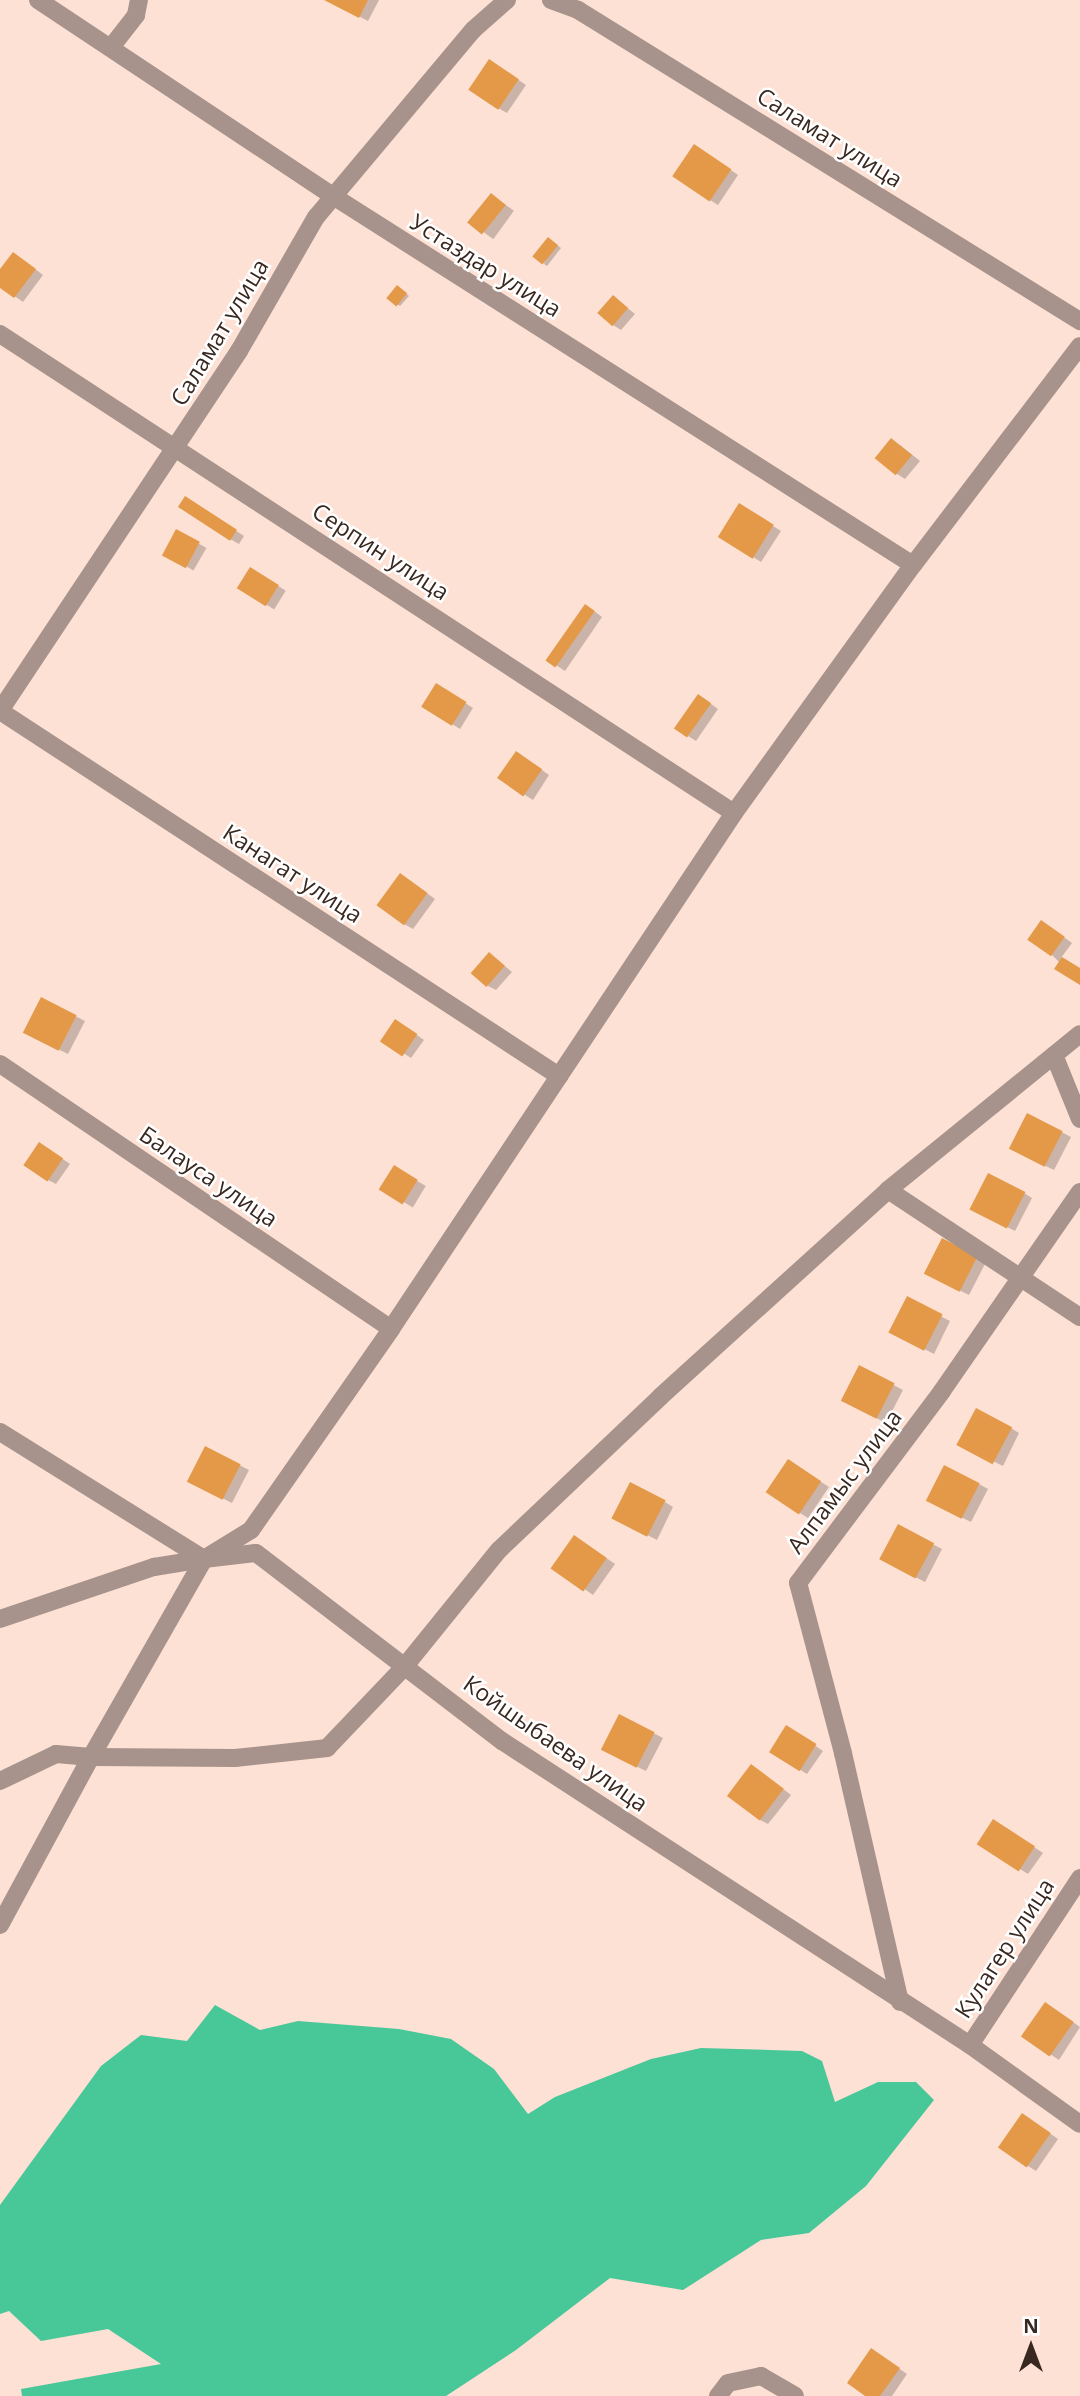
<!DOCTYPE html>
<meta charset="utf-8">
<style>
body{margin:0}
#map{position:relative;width:1080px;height:2396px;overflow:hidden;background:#fde1d4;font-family:"Open Sans",sans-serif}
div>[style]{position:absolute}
.water>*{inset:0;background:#48c799}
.shadow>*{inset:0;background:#0003;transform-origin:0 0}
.building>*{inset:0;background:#e49948;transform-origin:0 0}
.minor>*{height:18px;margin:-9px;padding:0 9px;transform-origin:9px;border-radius:9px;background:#a7938b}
span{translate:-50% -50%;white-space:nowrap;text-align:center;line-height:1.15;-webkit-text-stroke:5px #fff;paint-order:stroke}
.street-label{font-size:23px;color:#392820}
.north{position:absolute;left:996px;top:2312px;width:70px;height:70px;-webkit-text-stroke:5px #fff;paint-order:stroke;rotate:0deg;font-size:19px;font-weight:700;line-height:28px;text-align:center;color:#392820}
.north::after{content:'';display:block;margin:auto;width:24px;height:32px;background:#392820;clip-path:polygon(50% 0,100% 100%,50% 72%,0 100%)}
</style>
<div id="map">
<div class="water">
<i style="clip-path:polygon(215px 2005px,260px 2030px,298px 2021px,399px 2029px,451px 2039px,494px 2069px,528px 2114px,555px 2097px,651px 2059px,701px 2048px,802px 2051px,822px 2061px,835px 2102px,878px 2082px,916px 2082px,934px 2100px,866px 2186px,809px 2233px,761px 2240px,683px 2290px,610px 2278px,516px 2350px,446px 2396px,22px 2396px,21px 2389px,161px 2364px,108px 2329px,41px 2341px,9px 2311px,0 2314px,0 2205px,101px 2066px,141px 2035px,187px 2041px)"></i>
</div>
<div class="shadow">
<i style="clip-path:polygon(328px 0,379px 0,368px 21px)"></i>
<i style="clip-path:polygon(498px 66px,526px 85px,507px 113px,498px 108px)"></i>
<i style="clip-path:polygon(703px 151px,738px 175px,718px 205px,710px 200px)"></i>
<i style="left:492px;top:195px;width:27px;height:35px;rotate:36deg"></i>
<i style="clip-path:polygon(552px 241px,561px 248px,547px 266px,544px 264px)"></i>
<i style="clip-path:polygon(22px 259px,43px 275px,23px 302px,0 286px,0 271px)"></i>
<i style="clip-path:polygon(401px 289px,409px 296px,400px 306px,389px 298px)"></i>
<i style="clip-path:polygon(614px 297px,635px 314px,621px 330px,613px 325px)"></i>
<i style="clip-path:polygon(900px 445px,920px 461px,905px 479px,897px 474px)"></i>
<i style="clip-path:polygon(194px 503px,244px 536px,239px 544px,230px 539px)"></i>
<i style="clip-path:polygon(748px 510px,781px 531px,761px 562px,753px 557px)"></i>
<i style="left:177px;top:531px;width:34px;height:26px;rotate:30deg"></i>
<i style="left:251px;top:569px;width:41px;height:22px;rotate:32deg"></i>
<i style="clip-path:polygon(594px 611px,602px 617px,565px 671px,548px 660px)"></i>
<i style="clip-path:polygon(445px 690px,473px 708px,460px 729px,423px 706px)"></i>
<i style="clip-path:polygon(707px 701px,718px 709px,696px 741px,688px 736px)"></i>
<i style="clip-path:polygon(525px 758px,549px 775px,533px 800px,525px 795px)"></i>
<i style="clip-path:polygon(409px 880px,435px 899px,413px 929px,404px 924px)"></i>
<i style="clip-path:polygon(1050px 927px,1072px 943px,1061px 958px,1080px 970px,1080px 983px,1052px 955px)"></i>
<i style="clip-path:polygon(490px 954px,512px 972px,496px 990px,488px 986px)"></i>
<i style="clip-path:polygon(42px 999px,85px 1021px,68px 1054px,33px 1037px)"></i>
<i style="clip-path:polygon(404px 1026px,424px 1040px,411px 1058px,383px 1040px)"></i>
<i style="clip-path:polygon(1028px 1115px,1071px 1137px,1054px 1170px,1019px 1153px)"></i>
<i style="clip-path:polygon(48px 1149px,70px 1164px,56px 1184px,48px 1180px)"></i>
<i style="left:394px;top:1167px;width:37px;height:25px;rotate:31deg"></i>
<i style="clip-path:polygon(1024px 1193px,1032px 1198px,1015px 1231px,981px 1214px)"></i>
<i style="clip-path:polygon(943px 1240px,986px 1262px,969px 1295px,934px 1278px)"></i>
<i style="clip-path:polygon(907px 1299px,950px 1321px,934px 1354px,899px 1336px)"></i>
<i style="clip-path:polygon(860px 1367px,903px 1390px,886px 1423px,851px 1405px)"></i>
<i style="clip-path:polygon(1011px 1428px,1019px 1433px,1003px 1466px,968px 1449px)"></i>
<i style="clip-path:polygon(206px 1448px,249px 1470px,232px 1503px,198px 1486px)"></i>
<i style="clip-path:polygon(796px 1466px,829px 1487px,808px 1518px,800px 1513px)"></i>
<i style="clip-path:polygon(979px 1484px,988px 1489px,971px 1522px,936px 1505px)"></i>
<i style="clip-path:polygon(665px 1502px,673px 1507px,657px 1540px,622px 1522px)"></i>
<i style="clip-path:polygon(899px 1527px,942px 1549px,925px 1582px,890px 1564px)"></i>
<i style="clip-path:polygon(583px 1542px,615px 1564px,593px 1595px,553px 1567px)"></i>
<i style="clip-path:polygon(620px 1716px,663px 1738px,646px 1771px,611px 1754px)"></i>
<i style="clip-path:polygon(795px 1732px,823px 1751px,807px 1774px,799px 1769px)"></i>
<i style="clip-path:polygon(760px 1771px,791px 1795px,768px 1824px,760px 1820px)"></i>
<i style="clip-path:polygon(1002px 1826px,1043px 1853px,1028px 1874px,979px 1843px)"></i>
<i style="clip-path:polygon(1054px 2009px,1080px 2027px,1059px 2060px,1024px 2037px)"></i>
<i style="clip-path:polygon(1031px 2120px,1058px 2139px,1036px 2171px,1028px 2166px)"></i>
<i style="clip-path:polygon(880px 2355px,907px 2374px,892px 2396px,868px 2396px)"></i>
</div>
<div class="building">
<i style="clip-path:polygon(324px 0,368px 0,359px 18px)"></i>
<i style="left:489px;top:59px;width:36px;height:37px;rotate:34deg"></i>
<i style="left:694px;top:144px;width:45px;height:39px;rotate:34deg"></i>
<i style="left:491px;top:193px;width:19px;height:38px;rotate:39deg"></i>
<i style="left:548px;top:237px;width:13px;height:25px;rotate:39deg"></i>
<i style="clip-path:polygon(13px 252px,36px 269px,14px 298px,0 288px,0 269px)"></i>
<i style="left:397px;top:285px;width:13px;height:17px;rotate:39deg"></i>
<i style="left:613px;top:295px;width:20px;height:24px;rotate:41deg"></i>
<i style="left:891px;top:438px;width:27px;height:26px;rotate:39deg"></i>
<i style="left:185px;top:496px;width:62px;height:13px;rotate:33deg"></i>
<i style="left:739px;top:503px;width:41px;height:40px;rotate:32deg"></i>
<i style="left:176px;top:529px;width:27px;height:30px;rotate:28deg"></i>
<i style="left:250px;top:567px;width:34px;height:25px;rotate:32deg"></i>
<i style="left:585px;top:604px;width:12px;height:69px;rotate:35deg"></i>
<i style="left:436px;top:683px;width:36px;height:28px;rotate:32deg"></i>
<i style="left:698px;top:694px;width:16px;height:42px;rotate:35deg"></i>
<i style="left:516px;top:751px;width:32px;height:33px;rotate:35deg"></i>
<i style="left:400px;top:873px;width:34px;height:40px;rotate:36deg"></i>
<i style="left:1041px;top:920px;width:29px;height:24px;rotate:35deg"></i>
<i style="left:489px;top:952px;width:21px;height:28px;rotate:41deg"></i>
<i style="clip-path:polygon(1062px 957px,1080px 968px,1080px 985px,1054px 969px)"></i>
<i style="left:41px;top:997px;width:40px;height:40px;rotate:27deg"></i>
<i style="left:395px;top:1019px;width:27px;height:27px;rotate:34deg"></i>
<i style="left:1027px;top:1113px;width:40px;height:40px;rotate:27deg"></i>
<i style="left:39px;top:1142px;width:29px;height:28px;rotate:34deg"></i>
<i style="left:394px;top:1165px;width:28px;height:29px;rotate:32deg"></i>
<i style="left:988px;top:1173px;width:42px;height:41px;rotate:27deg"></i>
<i style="left:942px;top:1238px;width:40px;height:40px;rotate:27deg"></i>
<i style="left:907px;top:1296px;width:40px;height:41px;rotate:27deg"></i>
<i style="left:859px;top:1365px;width:40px;height:40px;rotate:27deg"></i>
<i style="left:976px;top:1408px;width:41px;height:42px;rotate:28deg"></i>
<i style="left:205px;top:1446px;width:40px;height:40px;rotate:27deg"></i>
<i style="left:788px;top:1459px;width:40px;height:40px;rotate:34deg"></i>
<i style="left:944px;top:1465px;width:40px;height:40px;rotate:27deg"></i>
<i style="left:630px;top:1482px;width:40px;height:41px;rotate:27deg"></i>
<i style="left:898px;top:1524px;width:41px;height:40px;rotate:28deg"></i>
<i style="left:574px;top:1535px;width:40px;height:41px;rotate:35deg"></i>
<i style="left:619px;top:1714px;width:40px;height:40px;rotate:27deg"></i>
<i style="left:786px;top:1725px;width:36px;height:32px;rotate:32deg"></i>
<i style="left:751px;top:1764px;width:41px;height:40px;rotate:37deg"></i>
<i style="left:993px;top:1819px;width:50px;height:30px;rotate:33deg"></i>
<i style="left:1045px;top:2002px;width:35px;height:42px;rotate:35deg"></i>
<i style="left:1022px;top:2113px;width:35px;height:42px;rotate:35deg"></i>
<i style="clip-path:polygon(871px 2348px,900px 2368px,880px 2396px,865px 2396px,847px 2383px)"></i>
</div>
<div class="minor">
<i style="left:38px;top:0;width:354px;rotate:33.6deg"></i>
<i style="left:333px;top:196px;width:687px;rotate:32.46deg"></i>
<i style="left:507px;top:0;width:45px;rotate:138.6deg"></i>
<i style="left:473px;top:30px;width:244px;rotate:130deg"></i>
<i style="left:316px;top:217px;width:155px;rotate:119.9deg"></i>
<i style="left:239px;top:351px;width:432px;rotate:123.6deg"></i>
<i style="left:0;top:711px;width:668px;rotate:33.14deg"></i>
<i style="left:551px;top:0;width:29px;rotate:20deg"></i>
<i style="left:578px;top:10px;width:591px;rotate:31.78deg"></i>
<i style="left:112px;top:46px;width:39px;rotate:-52deg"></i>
<i style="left:136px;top:15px;width:15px;rotate:-79deg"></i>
<i style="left:0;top:334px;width:876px;rotate:33.13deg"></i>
<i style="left:1054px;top:1055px;width:69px;rotate:67.9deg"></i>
<i style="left:0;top:1064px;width:472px;rotate:34.1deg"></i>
<i style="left:888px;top:1190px;width:230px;rotate:33.5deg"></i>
<i style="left:0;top:1432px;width:240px;rotate:31.9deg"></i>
<i style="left:204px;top:1559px;width:52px;rotate:-6.6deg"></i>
<i style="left:256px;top:1553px;width:310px;rotate:37.4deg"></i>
<i style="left:502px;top:1741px;width:558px;rotate:33.01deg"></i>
<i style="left:970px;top:2045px;width:135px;rotate:35.7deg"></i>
<i style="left:0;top:1619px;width:163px;rotate:-18.7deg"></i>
<i style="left:154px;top:1567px;width:51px;rotate:-9.1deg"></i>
<i style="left:0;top:1781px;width:62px;rotate:-25.7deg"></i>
<i style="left:56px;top:1754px;width:35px;rotate:5deg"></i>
<i style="left:91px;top:1757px;width:228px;rotate:-60.3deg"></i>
<i style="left:204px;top:1559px;width:55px;rotate:-31.7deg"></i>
<i style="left:251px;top:1530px;width:245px;rotate:-55.1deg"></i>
<i style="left:391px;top:1329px;width:620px;rotate:-56.39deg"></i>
<i style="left:734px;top:813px;width:306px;rotate:-54.2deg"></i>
<i style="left:913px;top:565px;width:275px;rotate:-52.7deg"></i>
<i style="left:0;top:1925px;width:191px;rotate:-61.6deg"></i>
<i style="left:91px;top:1757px;width:144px;rotate:0.4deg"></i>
<i style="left:235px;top:1758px;width:93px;rotate:-6.2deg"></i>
<i style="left:327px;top:1748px;width:113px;rotate:-46.4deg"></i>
<i style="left:405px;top:1666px;width:149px;rotate:-51deg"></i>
<i style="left:499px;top:1550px;width:222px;rotate:-43.5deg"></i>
<i style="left:660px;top:1397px;width:308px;rotate:-42.2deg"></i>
<i style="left:888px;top:1190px;width:247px;rotate:-39.1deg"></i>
<i style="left:900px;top:2002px;width:255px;rotate:-102.9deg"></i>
<i style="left:843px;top:1753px;width:176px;rotate:-104.8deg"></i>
<i style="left:798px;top:1583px;width:240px;rotate:-53.1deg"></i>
<i style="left:942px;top:1391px;width:242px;rotate:-55.3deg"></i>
<i style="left:970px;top:2045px;width:200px;rotate:-56.6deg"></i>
<i style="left:718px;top:2396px;width:16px;rotate:-52deg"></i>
<i style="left:728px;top:2383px;width:34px;rotate:-12deg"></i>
<i style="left:761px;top:2376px;width:39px;rotate:30deg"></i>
</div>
<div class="street-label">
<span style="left:830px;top:137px;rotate:32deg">Саламат улица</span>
<span style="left:486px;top:265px;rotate:32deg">Устаздар улица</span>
<span style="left:219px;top:332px;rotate:-59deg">Саламат улица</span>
<span style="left:381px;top:551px;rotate:33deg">Серпин улица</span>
<span style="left:293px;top:873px;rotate:33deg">Канагат улица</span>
<span style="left:209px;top:1176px;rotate:34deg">Балауса улица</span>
<span style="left:844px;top:1481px;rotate:-53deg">Алпамыс улица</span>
<span style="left:556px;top:1743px;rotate:35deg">Койшыбаева улица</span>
<span style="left:1004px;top:1948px;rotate:-57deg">Кулагер улица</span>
</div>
<div class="north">N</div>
</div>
